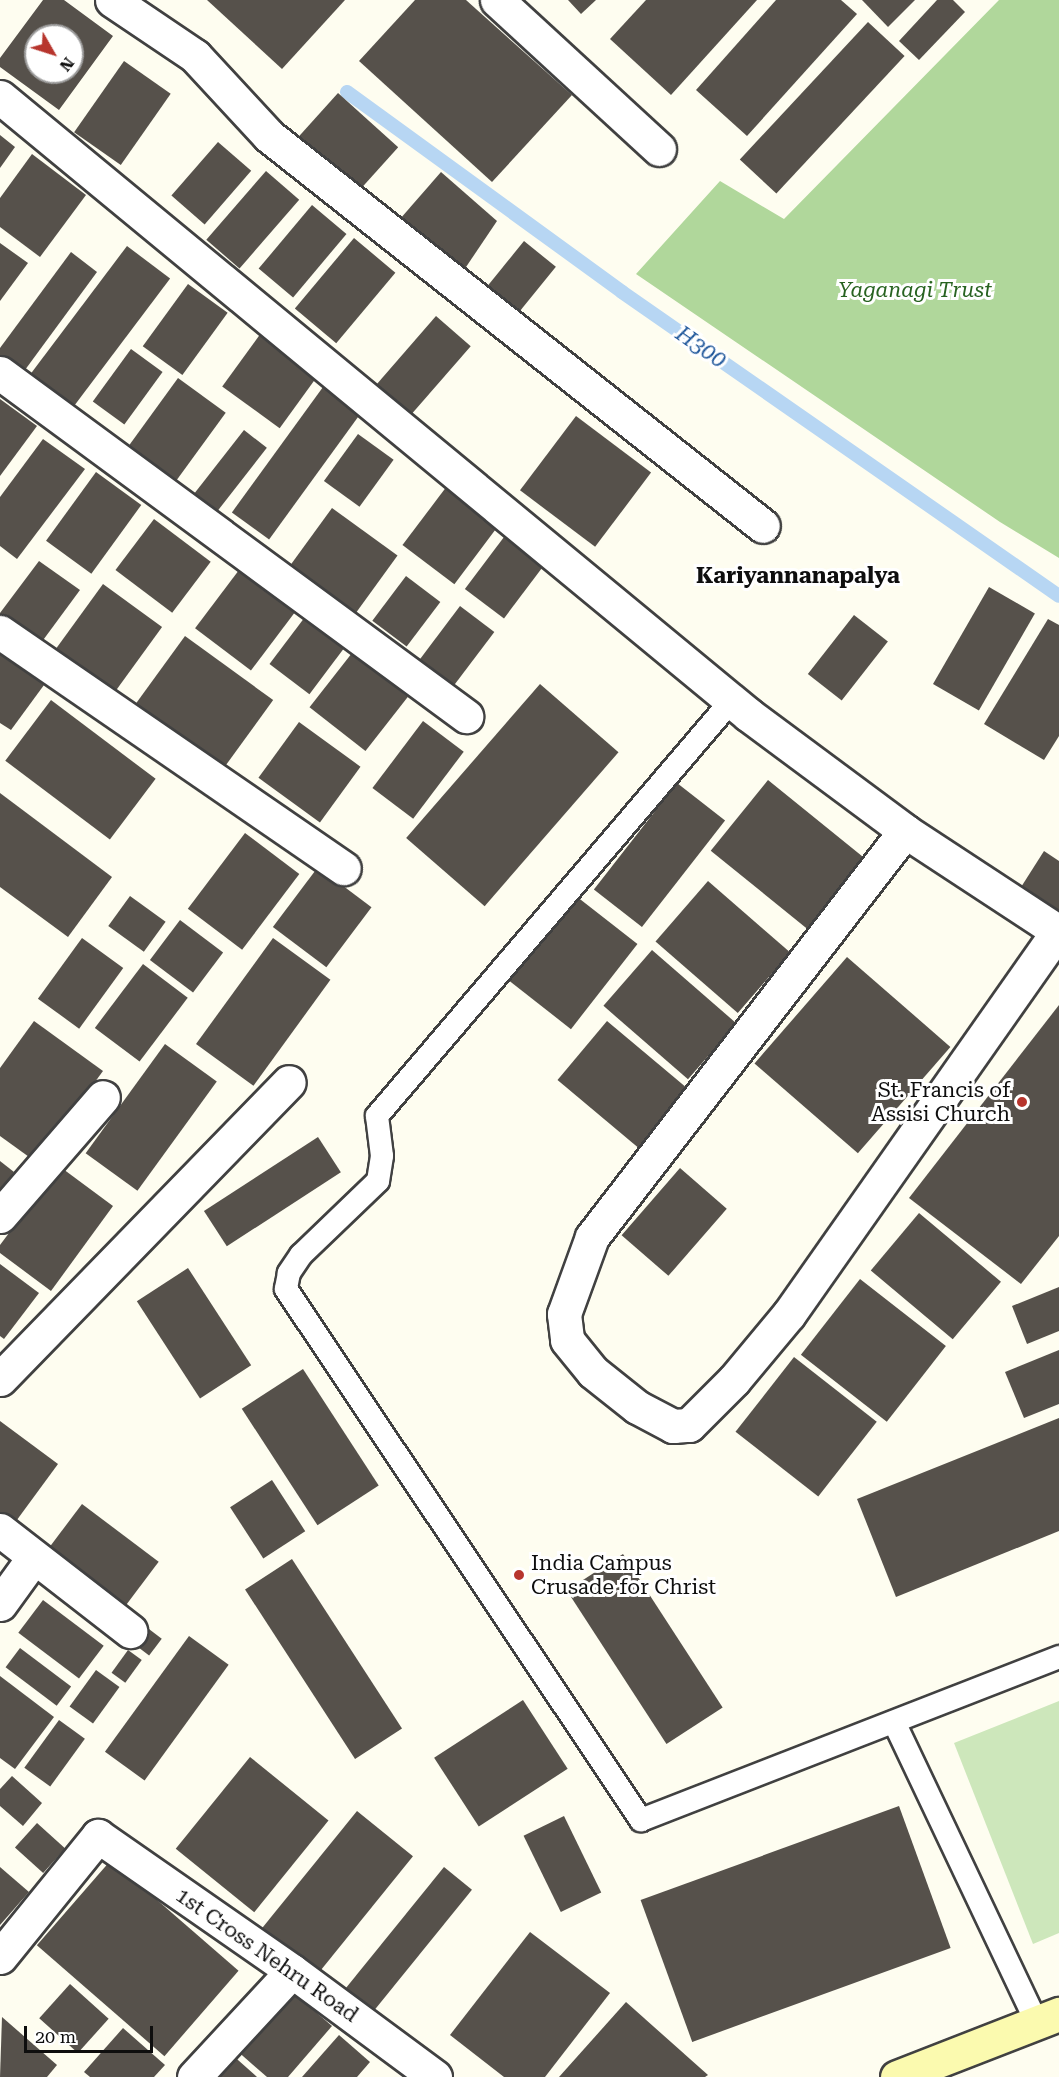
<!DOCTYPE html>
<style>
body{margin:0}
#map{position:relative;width:1059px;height:2077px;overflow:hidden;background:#fefdf0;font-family:"Roboto Serif",serif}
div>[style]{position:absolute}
.green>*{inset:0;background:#cde7bb}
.forest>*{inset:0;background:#b0d79b}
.stream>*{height:14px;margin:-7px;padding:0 7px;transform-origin:7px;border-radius:7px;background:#b7d6f3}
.building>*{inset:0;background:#56514b;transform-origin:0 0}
.roads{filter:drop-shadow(2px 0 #414141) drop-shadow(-2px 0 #414141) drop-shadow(0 2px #414141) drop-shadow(0 -2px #414141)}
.lane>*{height:22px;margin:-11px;padding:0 11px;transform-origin:11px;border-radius:11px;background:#fff}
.street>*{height:33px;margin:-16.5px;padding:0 16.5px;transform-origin:16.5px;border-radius:16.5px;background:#fff}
.secondary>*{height:33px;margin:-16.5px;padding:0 16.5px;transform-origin:16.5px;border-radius:16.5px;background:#fbfaaf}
.dots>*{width:16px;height:16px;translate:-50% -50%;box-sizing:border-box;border:3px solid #fff;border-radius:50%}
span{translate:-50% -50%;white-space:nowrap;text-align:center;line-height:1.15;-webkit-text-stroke:6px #fff;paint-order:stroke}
.park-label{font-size:21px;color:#286321;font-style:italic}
.poi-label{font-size:21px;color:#0e0e0e}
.right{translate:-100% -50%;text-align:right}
.left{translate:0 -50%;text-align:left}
.street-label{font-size:21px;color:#0e0e0e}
.water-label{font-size:22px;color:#1e569a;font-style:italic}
.neighbourhood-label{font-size:22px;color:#0e0e0e;font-weight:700}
.north{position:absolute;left:24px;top:24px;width:60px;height:60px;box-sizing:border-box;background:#fff;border:2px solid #9f9f9f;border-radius:50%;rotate:129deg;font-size:16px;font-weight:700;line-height:24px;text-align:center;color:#0e0e0e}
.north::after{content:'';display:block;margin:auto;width:21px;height:27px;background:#b7352d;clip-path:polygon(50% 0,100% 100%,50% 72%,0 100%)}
.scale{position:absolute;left:24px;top:2026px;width:129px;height:27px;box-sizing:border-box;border:3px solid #0e0e0e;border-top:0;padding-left:8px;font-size:18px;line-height:21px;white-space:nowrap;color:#0e0e0e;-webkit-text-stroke:4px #fff;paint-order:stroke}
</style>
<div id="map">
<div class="green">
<i style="clip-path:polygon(1059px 1701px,1059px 1933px,1033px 1944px,954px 1743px)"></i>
</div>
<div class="forest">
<i style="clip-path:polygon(999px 0,1059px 0,1059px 558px,1000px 522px,636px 274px,720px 181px,784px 219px)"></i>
</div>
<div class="stream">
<i style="left:347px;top:92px;width:340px;rotate:36deg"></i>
<i style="left:622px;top:292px;width:532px;rotate:34.82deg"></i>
</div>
<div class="building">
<i style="clip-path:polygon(evenodd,43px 0,64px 0,113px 36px,59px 110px,0 67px,0 58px,43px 0,36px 36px,72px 36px,72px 72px,36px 72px,36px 36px)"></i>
<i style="clip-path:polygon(207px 0,345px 0,282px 69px)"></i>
<i style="clip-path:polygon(415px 0,466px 0,572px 95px,492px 182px,359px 61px)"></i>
<i style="clip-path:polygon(568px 0,596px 0,581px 14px)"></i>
<i style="clip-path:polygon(646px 0,757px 0,671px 95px,610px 39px)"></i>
<i style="clip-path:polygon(776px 0,841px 0,857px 14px,747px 136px,696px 90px)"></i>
<i style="clip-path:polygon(862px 0,915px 0,888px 27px)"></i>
<i style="clip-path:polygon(937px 0,953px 0,965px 12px,919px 60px,899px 41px)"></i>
<i style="left:868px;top:22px;width:50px;height:188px;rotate:43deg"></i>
<i style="left:124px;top:61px;width:57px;height:87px;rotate:35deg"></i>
<i style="left:338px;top:93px;width:81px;height:67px;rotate:42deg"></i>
<i style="clip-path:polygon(0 135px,15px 147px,0 168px)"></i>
<i style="left:218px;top:142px;width:44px;height:71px;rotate:41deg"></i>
<i style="clip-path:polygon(32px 154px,86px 195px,40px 257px,0 227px,0 198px)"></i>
<i style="left:266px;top:171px;width:44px;height:91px;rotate:41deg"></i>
<i style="clip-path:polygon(441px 172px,497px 221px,464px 270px,400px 219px)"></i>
<i style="left:312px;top:205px;width:45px;height:83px;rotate:40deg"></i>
<i style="left:354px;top:238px;width:54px;height:92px;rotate:40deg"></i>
<i style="left:524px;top:241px;width:41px;height:67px;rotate:39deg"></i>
<i style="clip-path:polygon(0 243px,28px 263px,0 301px)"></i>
<i style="left:127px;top:246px;width:54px;height:170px;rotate:37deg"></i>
<i style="clip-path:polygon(71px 252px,97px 272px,22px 374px,0 358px,0 348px)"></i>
<i style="left:188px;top:284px;width:49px;height:77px;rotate:36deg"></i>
<i style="left:436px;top:316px;width:46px;height:94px;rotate:41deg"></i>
<i style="left:261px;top:333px;width:71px;height:66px;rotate:36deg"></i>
<i style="left:131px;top:349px;width:39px;height:65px;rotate:36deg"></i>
<i style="left:178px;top:378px;width:59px;height:88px;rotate:36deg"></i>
<i style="left:323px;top:387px;width:46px;height:155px;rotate:36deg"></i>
<i style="clip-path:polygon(0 399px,37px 426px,0 476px)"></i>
<i style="left:576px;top:416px;width:94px;height:93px;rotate:37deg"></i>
<i style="left:244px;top:430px;width:29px;height:81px;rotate:38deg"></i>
<i style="left:358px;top:434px;width:44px;height:58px;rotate:36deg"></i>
<i style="clip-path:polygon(43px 439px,85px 469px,17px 559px,0 546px,0 497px)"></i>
<i style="left:96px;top:472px;width:56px;height:85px;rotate:36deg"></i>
<i style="left:447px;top:486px;width:65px;height:74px;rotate:37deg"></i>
<i style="left:332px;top:508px;width:81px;height:78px;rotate:36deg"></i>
<i style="left:154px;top:519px;width:71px;height:64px;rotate:37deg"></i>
<i style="left:507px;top:533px;width:49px;height:70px;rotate:37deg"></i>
<i style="clip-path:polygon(39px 561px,80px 590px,38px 647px,0 620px,0 613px)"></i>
<i style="left:239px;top:570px;width:70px;height:73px;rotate:37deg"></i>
<i style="left:406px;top:576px;width:43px;height:56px;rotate:37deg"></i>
<i style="left:103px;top:584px;width:73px;height:80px;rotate:36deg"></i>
<i style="left:989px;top:587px;width:53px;height:112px;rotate:30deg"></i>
<i style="left:460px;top:606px;width:43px;height:71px;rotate:37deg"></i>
<i style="left:308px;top:613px;width:50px;height:64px;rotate:37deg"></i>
<i style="left:854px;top:615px;width:43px;height:75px;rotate:38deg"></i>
<i style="clip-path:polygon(1048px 619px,1059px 625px,1059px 736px,1044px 760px,984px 724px)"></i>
<i style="left:185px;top:636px;width:109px;height:89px;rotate:36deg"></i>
<i style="clip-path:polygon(0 652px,44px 685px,11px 730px,0 723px)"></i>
<i style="left:352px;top:653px;width:71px;height:69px;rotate:38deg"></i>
<i style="left:540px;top:684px;width:104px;height:204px;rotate:41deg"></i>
<i style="left:51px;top:700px;width:131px;height:76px;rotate:37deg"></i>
<i style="left:423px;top:721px;width:51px;height:84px;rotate:37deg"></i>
<i style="left:299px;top:722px;width:76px;height:69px;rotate:36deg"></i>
<i style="left:768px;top:780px;width:124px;height:91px;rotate:39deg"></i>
<i style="left:677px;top:783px;width:61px;height:135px;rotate:38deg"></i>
<i style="clip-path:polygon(0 793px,112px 877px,68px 937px,0 887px)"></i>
<i style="left:245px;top:833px;width:68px;height:95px;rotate:37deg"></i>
<i style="clip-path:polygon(1044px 851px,1059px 861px,1059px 922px,1016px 895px)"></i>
<i style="left:318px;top:867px;width:67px;height:75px;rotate:37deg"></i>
<i style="left:708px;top:881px;width:109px;height:80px;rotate:41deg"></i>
<i style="left:130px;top:896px;width:44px;height:37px;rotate:36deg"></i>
<i style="left:576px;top:896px;width:78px;height:108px;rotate:38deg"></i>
<i style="left:180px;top:920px;width:54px;height:50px;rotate:37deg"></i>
<i style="left:82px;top:938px;width:51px;height:75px;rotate:36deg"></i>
<i style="left:273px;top:938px;width:71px;height:131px;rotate:36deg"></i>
<i style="left:652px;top:950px;width:112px;height:74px;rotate:41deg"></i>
<i style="left:847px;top:957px;width:137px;height:141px;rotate:41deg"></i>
<i style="left:143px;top:964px;width:56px;height:80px;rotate:37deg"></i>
<i style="clip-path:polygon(1059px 1005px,1059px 1236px,1021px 1284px,909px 1198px)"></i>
<i style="clip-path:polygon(34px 1021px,103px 1071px,36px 1162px,0 1136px,0 1068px)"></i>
<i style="left:607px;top:1021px;width:109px;height:77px;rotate:40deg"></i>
<i style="left:165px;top:1044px;width:64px;height:135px;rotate:36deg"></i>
<i style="left:318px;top:1137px;width:42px;height:136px;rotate:57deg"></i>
<i style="clip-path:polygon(0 1161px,14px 1172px,0 1190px)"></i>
<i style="clip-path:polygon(59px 1166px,113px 1206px,51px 1291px,0 1253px,0 1245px)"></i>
<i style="left:680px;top:1168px;width:62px;height:89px;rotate:41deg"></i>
<i style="left:919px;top:1213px;width:107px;height:75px;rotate:40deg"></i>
<i style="clip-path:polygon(0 1264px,39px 1293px,4px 1339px,0 1336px)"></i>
<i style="left:188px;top:1268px;width:116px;height:61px;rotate:57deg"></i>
<i style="left:860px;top:1279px;width:109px;height:96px;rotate:38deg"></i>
<i style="clip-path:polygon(1059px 1287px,1059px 1331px,1027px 1344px,1012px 1306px)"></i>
<i style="clip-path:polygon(1059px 1350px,1059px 1404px,1024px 1418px,1005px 1372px)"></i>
<i style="left:794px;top:1357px;width:105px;height:95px;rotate:38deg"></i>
<i style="left:303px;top:1369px;width:139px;height:73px;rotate:57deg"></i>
<i style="clip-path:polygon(1059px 1418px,1059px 1531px,896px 1597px,857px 1499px)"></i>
<i style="clip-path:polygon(0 1421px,58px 1464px,11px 1528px,0 1520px)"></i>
<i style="left:272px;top:1480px;width:61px;height:50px;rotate:57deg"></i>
<i style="left:82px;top:1504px;width:96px;height:66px;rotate:37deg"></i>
<i style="left:623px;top:1554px;width:183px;height:67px;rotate:57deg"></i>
<i style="left:292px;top:1559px;width:202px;height:56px;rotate:57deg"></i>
<i style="left:43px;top:1600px;width:76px;height:41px;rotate:37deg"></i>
<i style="left:145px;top:1626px;width:21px;height:21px;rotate:37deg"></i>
<i style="left:189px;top:1636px;width:49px;height:143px;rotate:36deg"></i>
<i style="left:20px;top:1648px;width:64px;height:24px;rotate:37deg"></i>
<i style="left:128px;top:1650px;width:17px;height:28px;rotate:36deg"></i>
<i style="left:96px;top:1670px;width:29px;height:45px;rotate:36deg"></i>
<i style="clip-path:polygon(0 1676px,54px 1717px,15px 1769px,0 1758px)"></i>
<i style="left:523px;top:1700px;width:82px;height:106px;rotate:57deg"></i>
<i style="left:59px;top:1720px;width:32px;height:59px;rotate:36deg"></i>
<i style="left:250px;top:1757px;width:101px;height:118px;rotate:39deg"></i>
<i style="clip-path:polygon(12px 1776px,42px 1803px,23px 1826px,0 1806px,0 1789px)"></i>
<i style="left:899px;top:1806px;width:151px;height:275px;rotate:70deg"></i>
<i style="left:357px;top:1811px;width:72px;height:151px;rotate:39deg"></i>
<i style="left:564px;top:1816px;width:85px;height:45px;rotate:64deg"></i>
<i style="left:37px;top:1823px;width:38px;height:33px;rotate:42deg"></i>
<i style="left:111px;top:1860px;width:169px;height:113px;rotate:41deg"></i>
<i style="clip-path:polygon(0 1867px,29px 1892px,0 1925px)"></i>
<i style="left:444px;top:1867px;width:36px;height:160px;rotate:39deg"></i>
<i style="clip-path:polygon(530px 1932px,610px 1993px,545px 2077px,504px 2077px,450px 2035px)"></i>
<i style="left:70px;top:1984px;width:52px;height:46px;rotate:42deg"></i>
<i style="clip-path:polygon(288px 1988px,332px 2026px,288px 2077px,267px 2077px,235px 2049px)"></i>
<i style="clip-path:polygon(626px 2002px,708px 2075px,705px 2077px,559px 2077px)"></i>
<i style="clip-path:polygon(2px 2017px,57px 2065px,47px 2077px,0 2077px)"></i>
<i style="clip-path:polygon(123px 2028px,165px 2065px,154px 2077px,90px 2077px,84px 2072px)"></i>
<i style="clip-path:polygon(339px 2035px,370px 2062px,357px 2077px,302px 2077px)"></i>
<i style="clip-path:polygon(229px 2052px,257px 2077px,207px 2077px)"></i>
</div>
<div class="roads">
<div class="lane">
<i style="left:732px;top:700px;width:547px;rotate:130.48deg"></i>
<i style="left:377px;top:1116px;width:40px;rotate:82.9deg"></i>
<i style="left:382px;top:1156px;width:25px;rotate:99deg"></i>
<i style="left:378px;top:1181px;width:107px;rotate:136.1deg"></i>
<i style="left:301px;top:1255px;width:22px;rotate:124deg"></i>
<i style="left:289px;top:1273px;width:16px;rotate:101deg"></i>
<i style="left:286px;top:1289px;width:639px;rotate:56.24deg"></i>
<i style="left:641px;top:1820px;width:449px;rotate:-21.3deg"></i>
<i style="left:894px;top:1722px;width:333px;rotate:64.6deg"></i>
</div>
<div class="street">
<i style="left:112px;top:0;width:100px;rotate:34deg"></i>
<i style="left:195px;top:56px;width:109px;rotate:47.2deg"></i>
<i style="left:269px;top:136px;width:629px;rotate:38.29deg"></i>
<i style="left:497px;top:0;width:220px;rotate:42.6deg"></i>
<i style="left:0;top:97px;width:971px;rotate:39.53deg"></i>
<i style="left:749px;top:715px;width:194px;rotate:36.6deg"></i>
<i style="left:905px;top:831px;width:184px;rotate:33.3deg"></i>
<i style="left:0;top:373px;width:579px;rotate:36.35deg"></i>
<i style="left:0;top:632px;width:417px;rotate:34.5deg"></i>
<i style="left:905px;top:831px;width:513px;rotate:127.63deg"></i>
<i style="left:592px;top:1237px;width:82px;rotate:110deg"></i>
<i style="left:564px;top:1314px;width:26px;rotate:83deg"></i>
<i style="left:567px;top:1340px;width:41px;rotate:50.9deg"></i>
<i style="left:593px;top:1372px;width:56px;rotate:38.5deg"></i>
<i style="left:637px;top:1407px;width:41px;rotate:27.8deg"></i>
<i style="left:673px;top:1426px;width:16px;rotate:-4deg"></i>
<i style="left:689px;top:1425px;width:64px;rotate:-45deg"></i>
<i style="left:734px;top:1380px;width:86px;rotate:-50.2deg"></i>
<i style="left:789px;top:1314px;width:468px;rotate:-54.9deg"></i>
<i style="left:0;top:1216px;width:157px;rotate:-49.1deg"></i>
<i style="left:0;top:1379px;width:414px;rotate:-45.8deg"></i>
<i style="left:0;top:1530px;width:165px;rotate:37.8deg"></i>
<i style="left:0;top:1604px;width:58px;rotate:-54.1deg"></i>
<i style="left:0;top:1957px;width:156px;rotate:-51deg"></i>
<i style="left:98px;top:1836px;width:236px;rotate:34.8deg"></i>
<i style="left:292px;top:1971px;width:178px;rotate:36.5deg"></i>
<i style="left:194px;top:2077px;width:144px;rotate:-47.2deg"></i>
</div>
<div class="secondary">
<i style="left:897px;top:2077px;width:174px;rotate:-21.3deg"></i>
</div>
</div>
<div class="dots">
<i style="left:1022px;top:1102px;background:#b7352d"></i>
<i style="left:519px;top:1575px;background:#b7352d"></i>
</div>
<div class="park-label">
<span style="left:915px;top:290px">Yaganagi Trust</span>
</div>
<div class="poi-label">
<span class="right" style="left:1010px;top:1102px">St. Francis of<br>Assisi Church</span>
<span class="left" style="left:531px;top:1575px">India Campus<br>Crusade for Christ</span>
</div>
<div class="street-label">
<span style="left:267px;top:1955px;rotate:35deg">1st Cross Nehru Road</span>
</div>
<div class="water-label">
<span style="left:701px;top:347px;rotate:35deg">H300</span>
</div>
<div class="neighbourhood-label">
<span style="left:798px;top:576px">Kariyannanapalya</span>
</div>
<div class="north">N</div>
<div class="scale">20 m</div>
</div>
